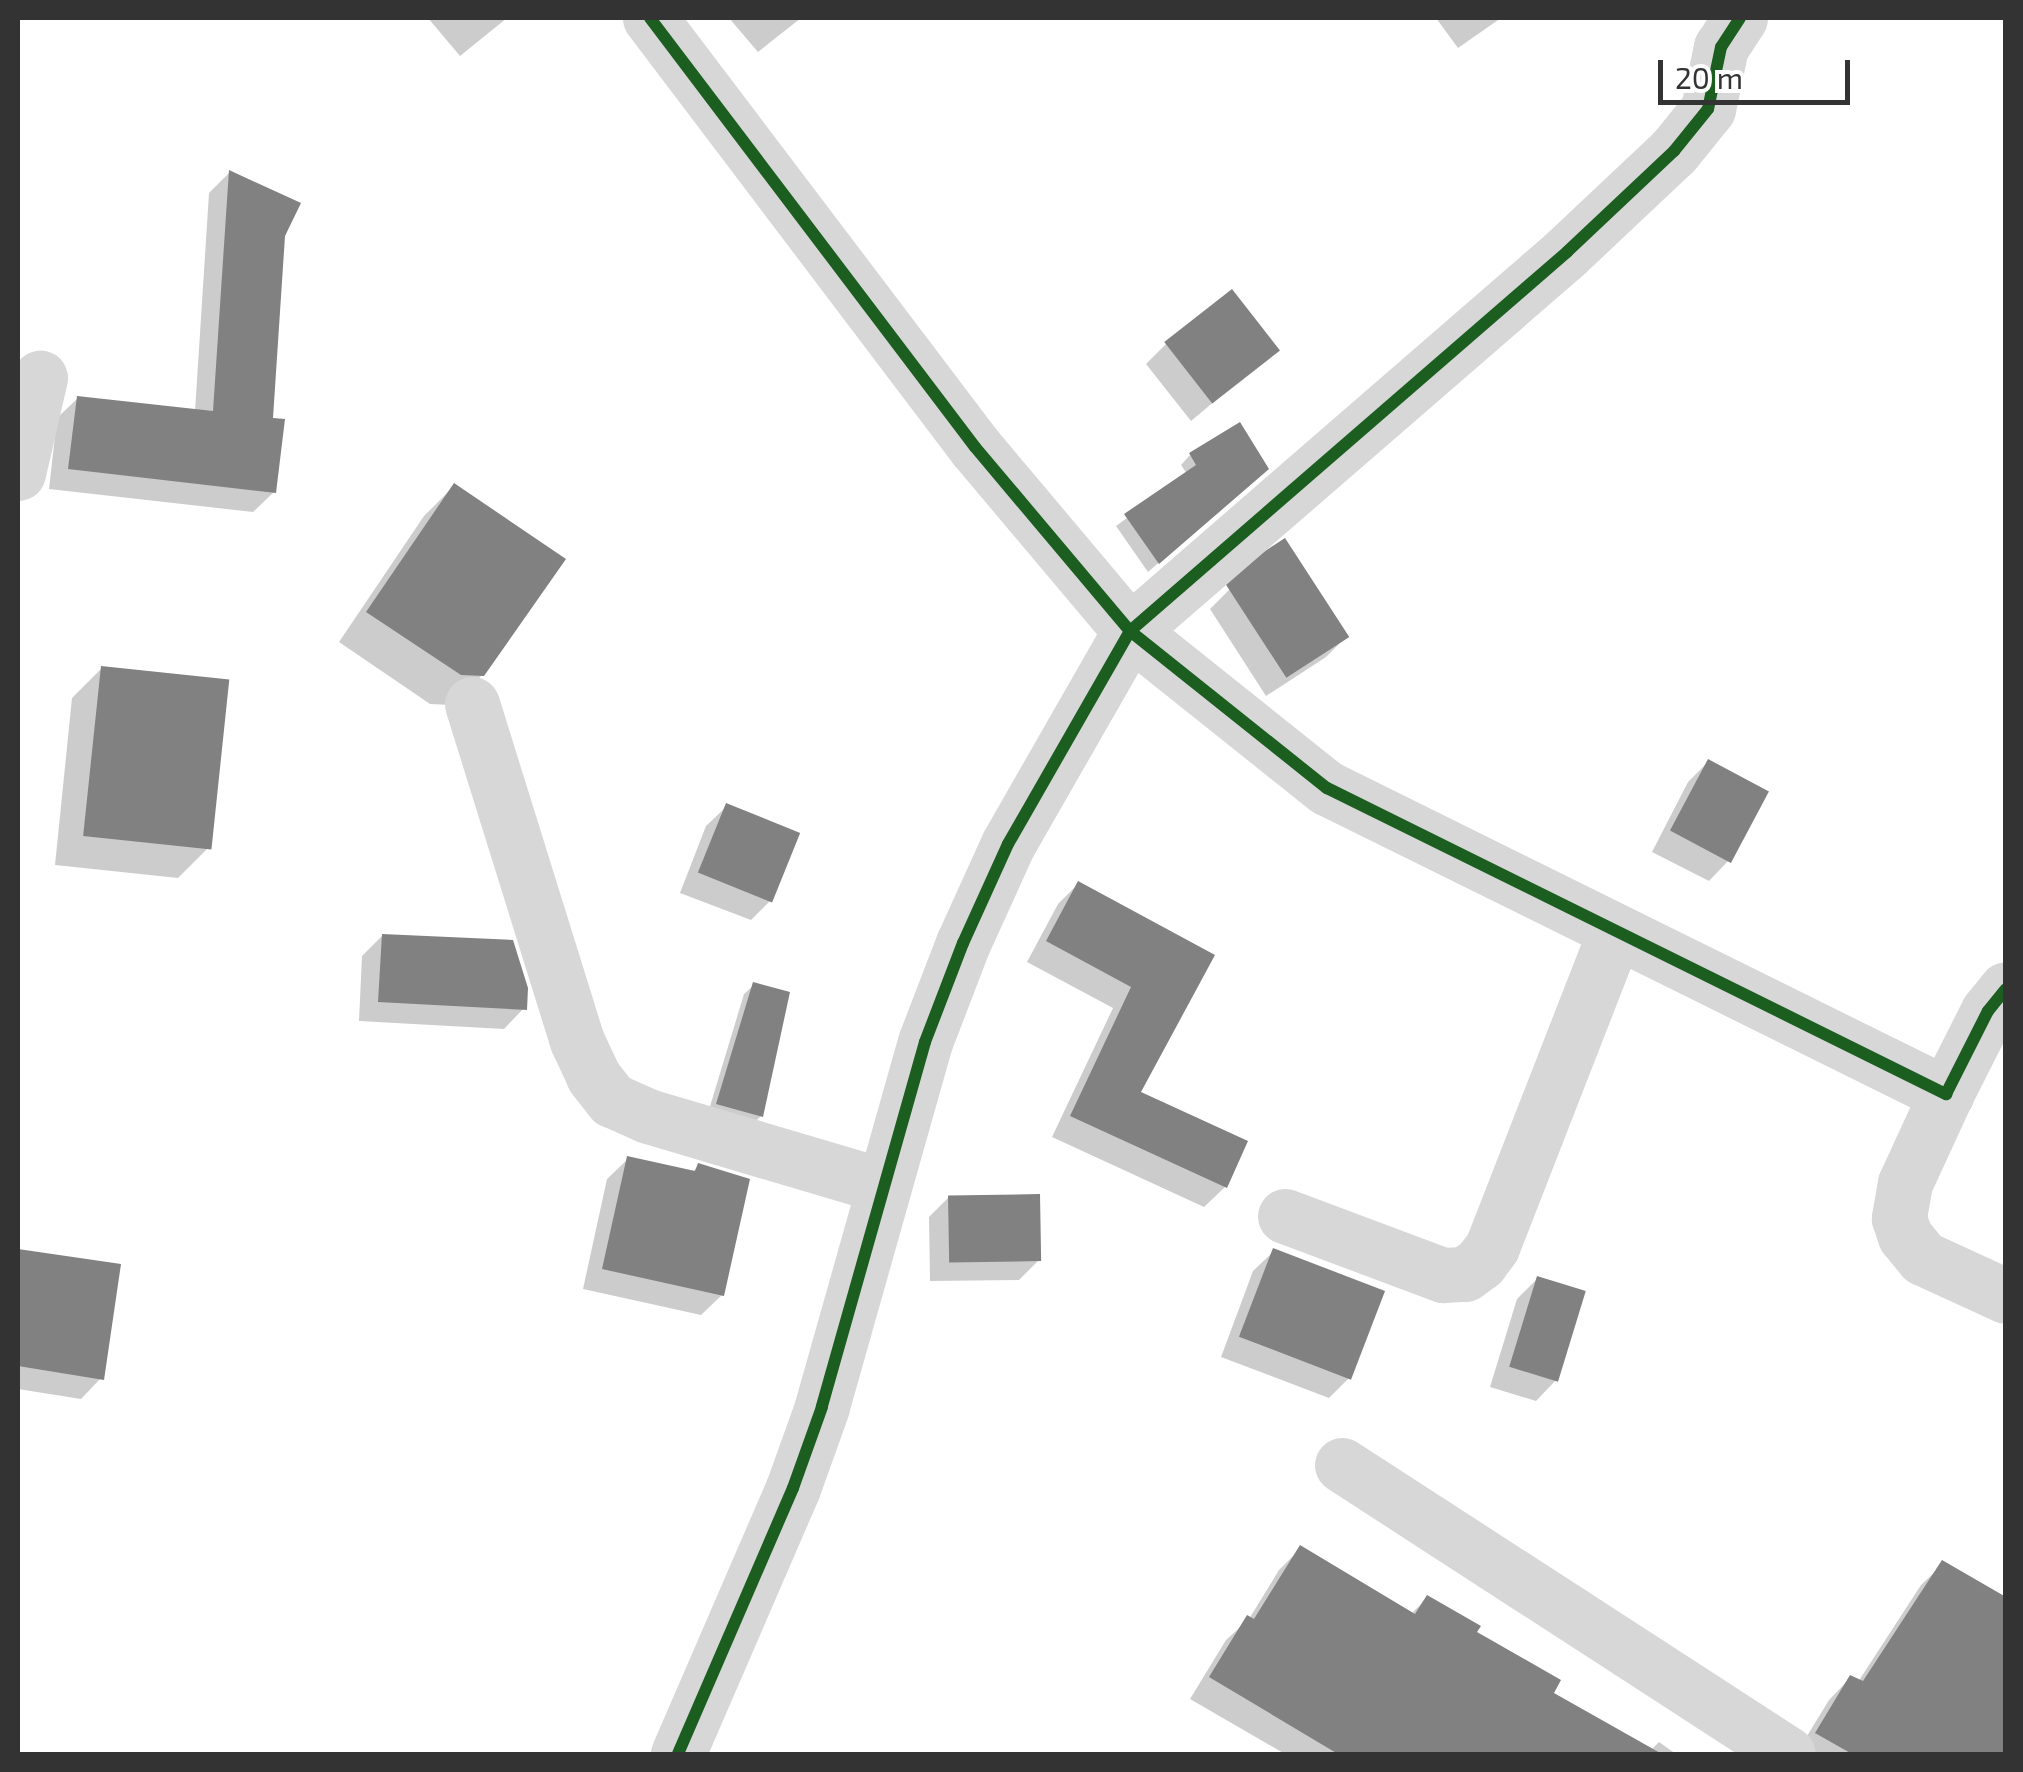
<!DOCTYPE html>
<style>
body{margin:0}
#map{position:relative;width:2023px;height:1772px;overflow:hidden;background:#fff;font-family:"Exo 2",sans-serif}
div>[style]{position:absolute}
.shadow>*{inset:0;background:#0003}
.building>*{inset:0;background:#818181;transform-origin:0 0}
.minor>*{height:55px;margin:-27.5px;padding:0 27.5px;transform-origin:27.5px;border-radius:27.5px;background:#d7d7d7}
.cycleway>*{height:12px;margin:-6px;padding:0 6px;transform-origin:6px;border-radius:6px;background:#1b5e20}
span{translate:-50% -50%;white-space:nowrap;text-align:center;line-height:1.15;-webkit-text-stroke:10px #fff;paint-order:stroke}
.frame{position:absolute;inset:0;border:20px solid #333;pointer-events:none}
.scale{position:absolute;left:1658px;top:60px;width:192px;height:45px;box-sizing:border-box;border:5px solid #333;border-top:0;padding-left:12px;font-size:30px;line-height:35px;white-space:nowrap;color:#333;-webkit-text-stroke:8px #fff;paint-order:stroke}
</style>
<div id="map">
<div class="shadow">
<i style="clip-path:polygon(428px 18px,507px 18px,460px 56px)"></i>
<i style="clip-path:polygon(729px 18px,801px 18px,758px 52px)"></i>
<i style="clip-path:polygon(1436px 18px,1501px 18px,1458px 48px)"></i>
<i style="clip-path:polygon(229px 173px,282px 236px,270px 420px,274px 492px,253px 512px,49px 489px,57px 418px,78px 398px,195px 411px,209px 193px)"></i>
<i style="clip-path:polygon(1166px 344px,1277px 349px,1191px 421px,1146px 364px)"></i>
<i style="clip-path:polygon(1190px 455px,1256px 478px,1148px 572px,1116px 526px,1187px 474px,1181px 465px)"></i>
<i style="clip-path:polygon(454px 486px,482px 675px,452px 705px,430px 704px,339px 642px,424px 516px)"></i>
<i style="clip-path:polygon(1230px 589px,1346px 637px,1326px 657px,1266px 696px,1210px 609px)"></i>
<i style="clip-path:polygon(101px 669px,208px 848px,178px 878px,55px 865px,72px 698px)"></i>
<i style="clip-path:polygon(1708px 762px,1729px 860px,1709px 881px,1652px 852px,1688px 782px)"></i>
<i style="clip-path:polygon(727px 806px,771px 900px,751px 920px,680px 893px,706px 826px)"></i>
<i style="clip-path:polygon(1078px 884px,1211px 956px,1137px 1094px,1225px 1187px,1204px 1207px,1052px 1137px,1113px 1008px,1027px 962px,1058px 904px)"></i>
<i style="clip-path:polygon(382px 936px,524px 1008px,504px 1029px,359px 1021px,362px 956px)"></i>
<i style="clip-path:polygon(754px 985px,761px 1116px,751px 1126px,708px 1113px,744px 994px)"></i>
<i style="clip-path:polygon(628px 1159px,692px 1173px,698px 1166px,722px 1295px,701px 1315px,583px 1289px,607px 1179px)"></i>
<i style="clip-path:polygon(949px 1197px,1039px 1260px,1019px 1280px,930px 1281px,929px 1217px)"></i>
<i style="clip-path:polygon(1274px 1251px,1349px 1378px,1329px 1398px,1221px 1357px,1253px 1271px)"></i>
<i style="clip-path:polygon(18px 1252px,118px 1266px,101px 1378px,81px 1399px,18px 1389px)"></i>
<i style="clip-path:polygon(1537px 1279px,1556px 1380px,1536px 1401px,1490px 1387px,1517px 1299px)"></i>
<i style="clip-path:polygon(1300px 1549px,1410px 1615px,1427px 1598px,1551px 1694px,1650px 1751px,1659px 1742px,1676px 1754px,1285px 1754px,1190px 1699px,1226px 1640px,1249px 1619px,1279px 1570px)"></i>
<i style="clip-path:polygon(1943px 1564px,2006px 1600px,2006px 1754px,1796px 1754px,1829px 1700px,1850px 1678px,1858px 1682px,1921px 1585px)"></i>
</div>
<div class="building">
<i style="clip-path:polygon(229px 170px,301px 203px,285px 236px,273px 418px,285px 419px,276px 493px,68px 469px,77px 396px,213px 411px)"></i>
<i style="left:1232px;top:289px;width:78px;height:86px;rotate:52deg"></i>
<i style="clip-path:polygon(1240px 422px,1269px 469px,1159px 564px,1124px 514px,1196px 465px,1189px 453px)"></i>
<i style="clip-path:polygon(454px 483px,566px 559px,484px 676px,461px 675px,366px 612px)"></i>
<i style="left:1285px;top:538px;width:118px;height:75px;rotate:57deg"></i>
<i style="left:101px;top:666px;width:129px;height:171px;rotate:6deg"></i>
<i style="left:1708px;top:759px;width:69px;height:81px;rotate:28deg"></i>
<i style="left:726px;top:803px;width:80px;height:75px;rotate:22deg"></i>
<i style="clip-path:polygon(1078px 881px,1215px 955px,1141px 1092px,1248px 1141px,1227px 1188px,1070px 1116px,1131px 987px,1046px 941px)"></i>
<i style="clip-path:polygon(382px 934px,513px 940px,528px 988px,527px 1010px,378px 1002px)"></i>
<i style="clip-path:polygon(753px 982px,790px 992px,763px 1117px,716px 1104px)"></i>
<i style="clip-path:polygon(627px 1156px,695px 1171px,698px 1163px,750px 1179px,724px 1296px,602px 1269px)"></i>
<i style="left:1040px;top:1194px;width:67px;height:92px;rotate:89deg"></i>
<i style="left:1273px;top:1248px;width:120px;height:95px;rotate:21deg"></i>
<i style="clip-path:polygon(18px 1249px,121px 1264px,104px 1380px,18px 1366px)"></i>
<i style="left:1537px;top:1276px;width:51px;height:95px;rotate:17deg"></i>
<i style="clip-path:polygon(1300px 1545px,1415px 1614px,1427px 1595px,1481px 1626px,1477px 1632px,1561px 1680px,1554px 1693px,1662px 1754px,1338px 1754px,1209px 1677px,1247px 1615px,1254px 1619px)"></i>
<i style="clip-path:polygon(1942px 1560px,2006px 1597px,2006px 1754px,1852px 1754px,1815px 1733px,1850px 1675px,1863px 1681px)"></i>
</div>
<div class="minor">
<i style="left:650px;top:18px;width:538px;rotate:52.85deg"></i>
<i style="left:975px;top:447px;width:241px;rotate:49.9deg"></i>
<i style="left:1130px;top:631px;width:245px;rotate:119.8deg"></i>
<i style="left:1008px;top:844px;width:109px;rotate:114.4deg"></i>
<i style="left:963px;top:943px;width:106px;rotate:111deg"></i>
<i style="left:925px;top:1042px;width:379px;rotate:105.8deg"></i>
<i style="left:822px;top:1407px;width:86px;rotate:109.7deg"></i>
<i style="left:793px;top:1488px;width:290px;rotate:113.4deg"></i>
<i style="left:1740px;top:18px;width:35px;rotate:123deg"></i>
<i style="left:1721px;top:47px;width:63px;rotate:101.8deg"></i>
<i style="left:1708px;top:109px;width:54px;rotate:129deg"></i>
<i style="left:1674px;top:151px;width:147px;rotate:136.7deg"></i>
<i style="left:1567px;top:252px;width:578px;rotate:139.07deg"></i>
<i style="left:1130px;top:631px;width:252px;rotate:38.6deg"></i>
<i style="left:1327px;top:788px;width:691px;rotate:26.31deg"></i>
<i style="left:1946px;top:1094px;width:93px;rotate:-63.2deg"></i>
<i style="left:1988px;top:1011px;width:28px;rotate:-51deg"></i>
<i style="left:18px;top:473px;width:98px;rotate:-77deg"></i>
<i style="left:472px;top:704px;width:353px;rotate:72.7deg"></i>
<i style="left:577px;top:1041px;width:38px;rotate:65deg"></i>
<i style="left:593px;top:1076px;width:31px;rotate:52deg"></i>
<i style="left:612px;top:1100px;width:39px;rotate:24deg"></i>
<i style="left:648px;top:1116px;width:246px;rotate:16.5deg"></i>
<i style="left:1946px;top:1094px;width:98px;rotate:114.7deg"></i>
<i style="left:1905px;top:1183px;width:36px;rotate:100deg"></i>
<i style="left:1899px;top:1218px;width:19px;rotate:72deg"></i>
<i style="left:1905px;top:1236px;width:28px;rotate:51deg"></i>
<i style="left:1923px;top:1258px;width:91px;rotate:24.6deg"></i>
<i style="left:1285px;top:1216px;width:169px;rotate:20.5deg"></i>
<i style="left:1443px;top:1275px;width:22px;rotate:-3deg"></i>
<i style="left:1465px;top:1274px;width:19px;rotate:-36deg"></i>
<i style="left:1480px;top:1263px;width:20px;rotate:-53deg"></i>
<i style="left:1492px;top:1247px;width:339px;rotate:-68.7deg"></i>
<i style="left:1342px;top:1465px;width:531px;rotate:32.94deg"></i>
</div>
<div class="cycleway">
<i style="left:650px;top:18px;width:538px;rotate:52.85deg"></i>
<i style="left:975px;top:447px;width:241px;rotate:49.9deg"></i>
<i style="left:1130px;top:631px;width:245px;rotate:119.8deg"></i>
<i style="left:1008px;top:844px;width:109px;rotate:114.4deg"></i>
<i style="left:963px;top:943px;width:106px;rotate:111deg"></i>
<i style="left:925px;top:1042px;width:379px;rotate:105.8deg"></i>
<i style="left:822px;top:1407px;width:86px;rotate:109.7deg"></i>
<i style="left:793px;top:1488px;width:290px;rotate:113.4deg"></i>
<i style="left:1740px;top:18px;width:35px;rotate:123deg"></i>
<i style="left:1721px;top:47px;width:63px;rotate:101.8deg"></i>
<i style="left:1708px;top:109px;width:54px;rotate:129deg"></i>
<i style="left:1674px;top:151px;width:147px;rotate:136.7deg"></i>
<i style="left:1567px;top:252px;width:578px;rotate:139.07deg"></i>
<i style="left:1130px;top:631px;width:252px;rotate:38.6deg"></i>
<i style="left:1327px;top:788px;width:691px;rotate:26.31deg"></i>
<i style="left:1946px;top:1094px;width:93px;rotate:-63.2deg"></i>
<i style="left:1988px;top:1011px;width:28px;rotate:-51deg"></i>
</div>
<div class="frame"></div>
<div class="scale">20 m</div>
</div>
